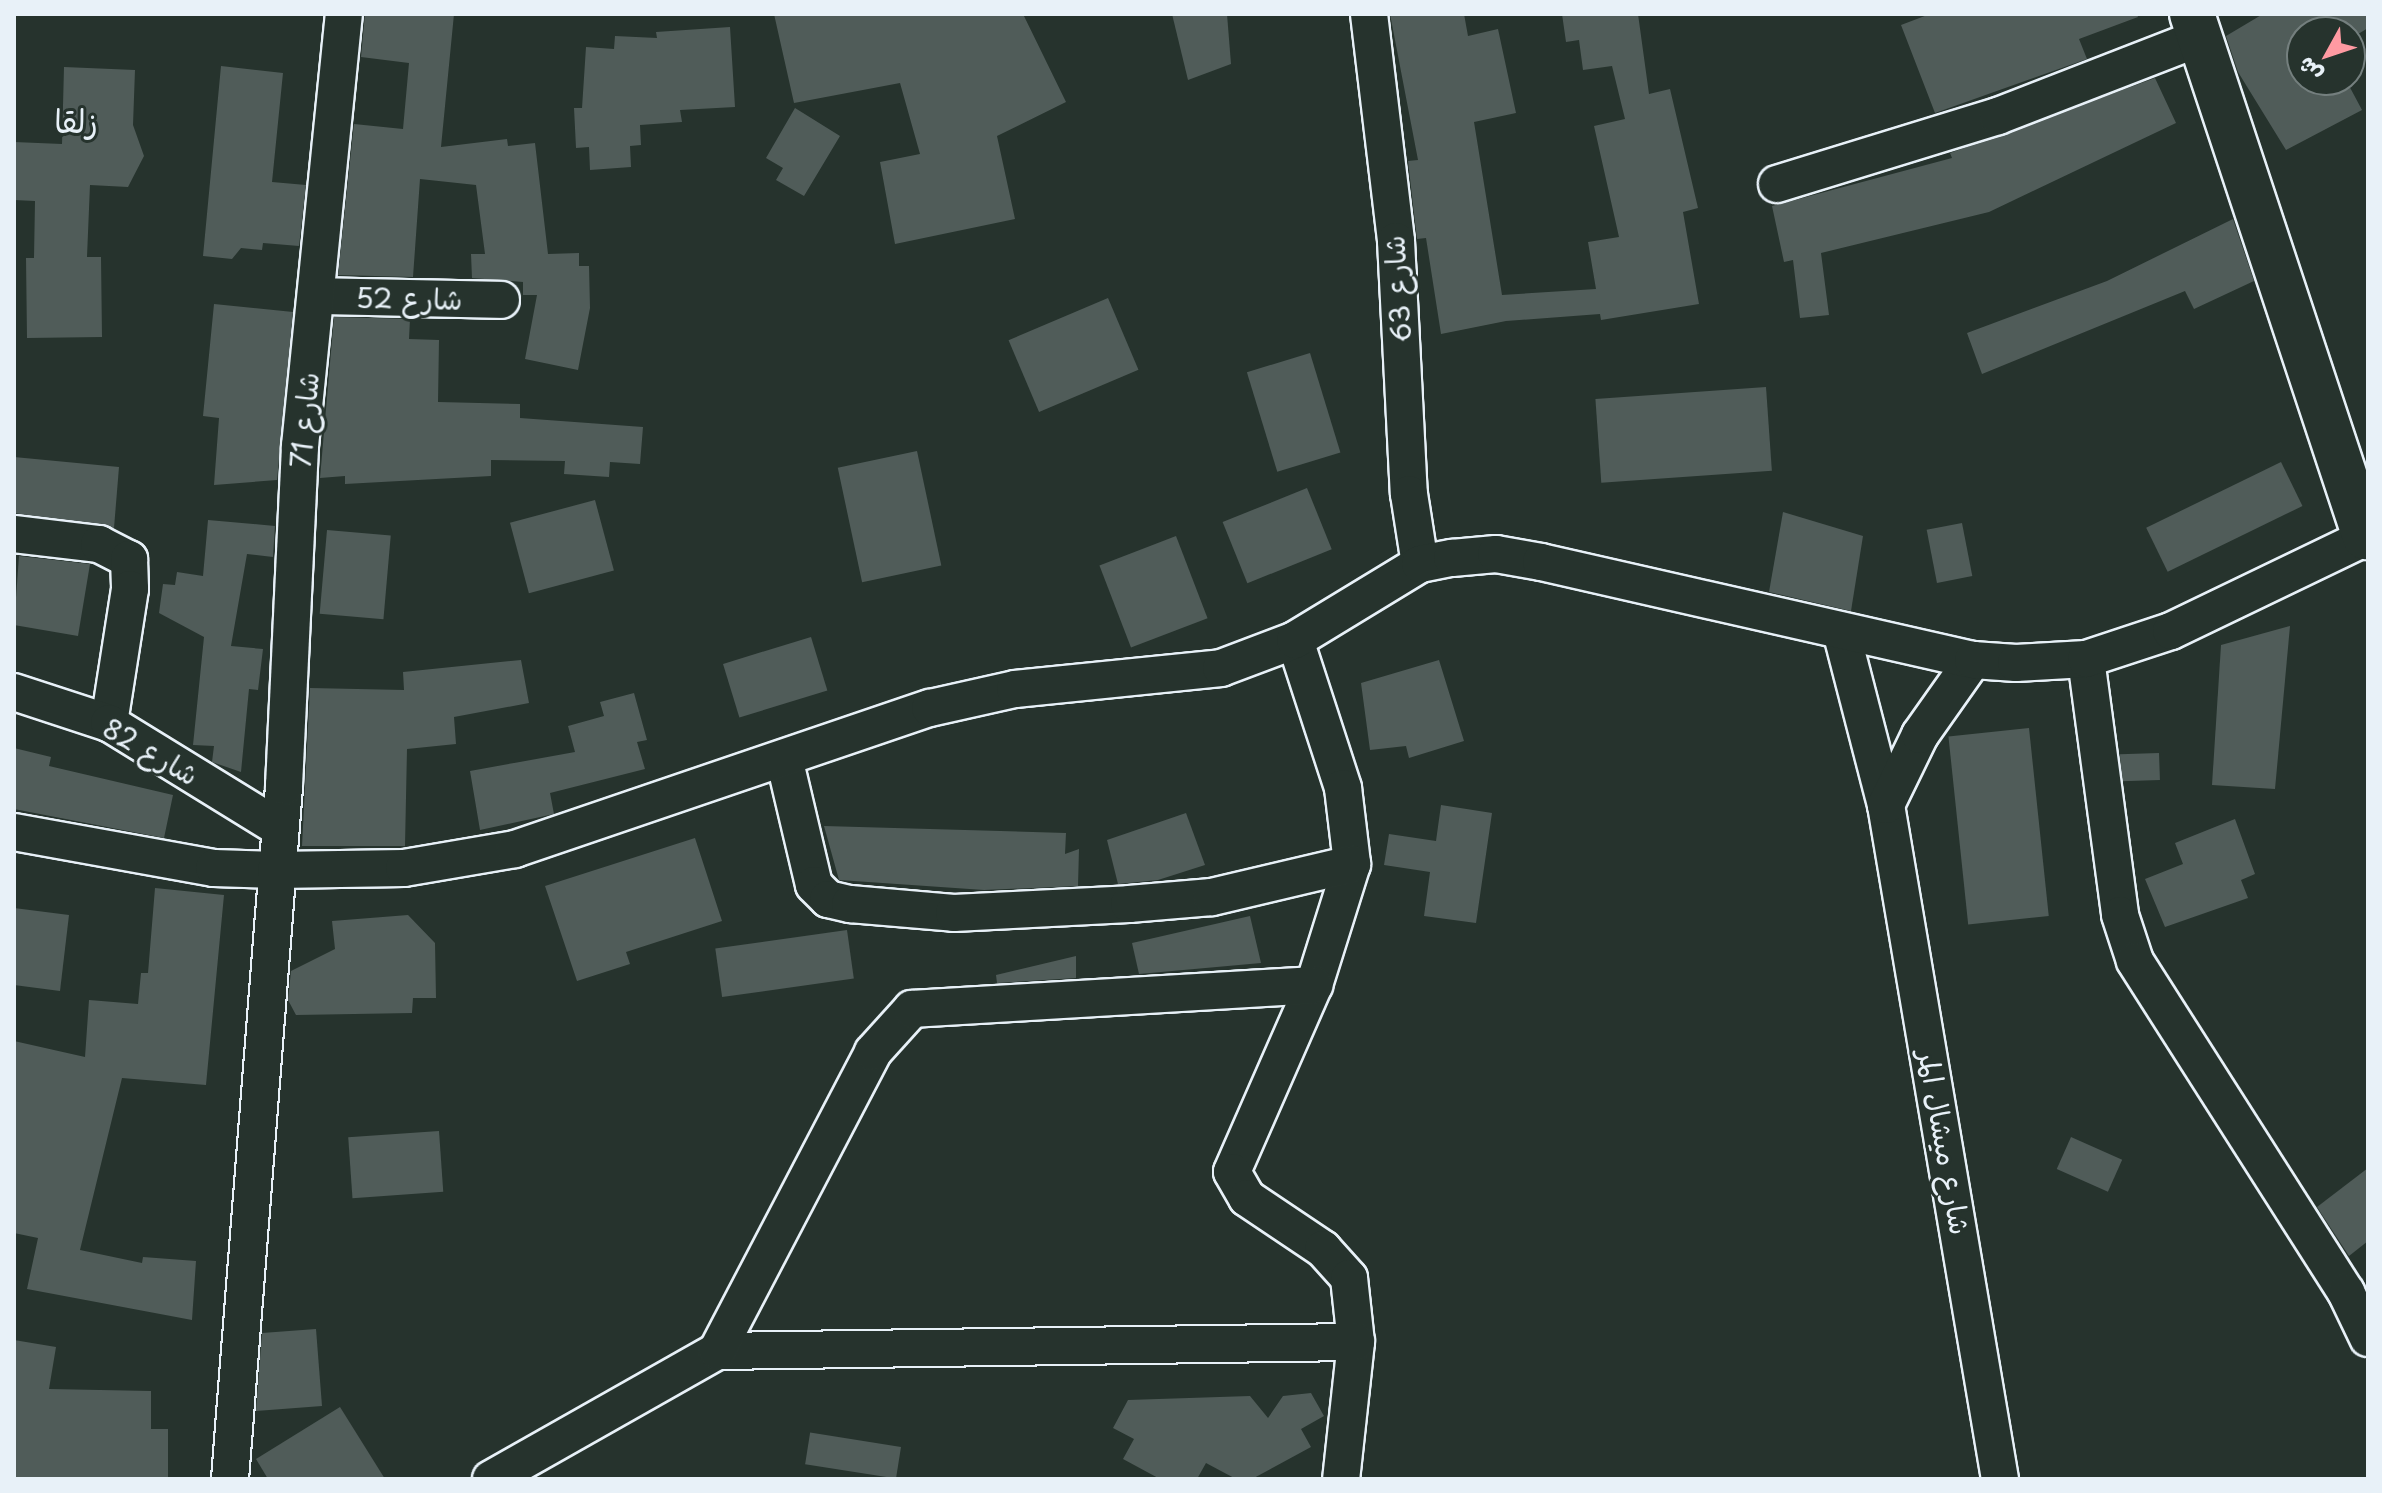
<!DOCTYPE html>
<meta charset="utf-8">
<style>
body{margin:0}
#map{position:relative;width:2382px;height:1493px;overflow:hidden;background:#26332d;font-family:"Playpen Sans","Playpen Sans Arabic",sans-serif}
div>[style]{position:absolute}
.building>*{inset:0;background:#505c59;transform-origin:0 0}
.roads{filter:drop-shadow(2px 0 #e8f1f8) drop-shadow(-2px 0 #e8f1f8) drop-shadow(0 2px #e8f1f8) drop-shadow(0 -2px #e8f1f8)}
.street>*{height:36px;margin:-18px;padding:0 18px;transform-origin:18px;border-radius:18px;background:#26332d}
.secondary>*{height:44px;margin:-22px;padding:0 22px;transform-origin:22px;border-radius:22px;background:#26332d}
span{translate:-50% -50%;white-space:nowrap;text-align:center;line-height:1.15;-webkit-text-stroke:6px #26332d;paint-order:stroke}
.street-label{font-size:28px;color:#e8f1f8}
.quarter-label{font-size:32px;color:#e8f1f8}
.frame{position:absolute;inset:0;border:16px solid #e8f1f8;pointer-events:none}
.north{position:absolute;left:2286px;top:16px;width:80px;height:80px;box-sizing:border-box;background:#26332d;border:2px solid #747f7e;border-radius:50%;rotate:230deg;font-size:22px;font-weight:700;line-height:32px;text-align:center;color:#e8f1f8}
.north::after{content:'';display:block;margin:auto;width:28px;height:36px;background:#ff9aa2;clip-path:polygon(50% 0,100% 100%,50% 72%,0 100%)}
</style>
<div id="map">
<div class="building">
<i style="clip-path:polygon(365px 14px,454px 14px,441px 147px,507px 139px,508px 146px,535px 143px,548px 254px,579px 253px,579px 266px,589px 266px,590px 308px,578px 370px,525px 359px,537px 295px,523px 295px,523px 282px,472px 278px,471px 254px,485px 254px,476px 185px,420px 179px,413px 277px,338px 275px,354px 124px,403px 129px,409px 63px,361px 57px)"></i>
<i style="clip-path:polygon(774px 14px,1023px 14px,1066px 102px,997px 136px,1015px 219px,895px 244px,880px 162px,920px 154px,900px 83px,794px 103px)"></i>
<i style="clip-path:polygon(1172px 14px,1227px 14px,1231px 64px,1188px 80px)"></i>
<i style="clip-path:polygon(1390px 14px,1464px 14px,1468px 36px,1498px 29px,1516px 113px,1474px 122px,1502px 295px,1596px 289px,1588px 242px,1619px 237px,1594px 126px,1625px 119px,1612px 66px,1583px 70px,1579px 40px,1566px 42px,1562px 14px,1638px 14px,1649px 94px,1670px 89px,1698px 208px,1683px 212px,1699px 304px,1601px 320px,1600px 314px,1506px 321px,1441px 334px,1426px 238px,1417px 239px,1408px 161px,1418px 160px)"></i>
<i style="clip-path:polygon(1930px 14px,2137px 14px,2138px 17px,2079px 39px,2087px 59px,1935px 113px,1901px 25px)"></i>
<i style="clip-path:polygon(2263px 14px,2368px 14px,2368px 28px,2350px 39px,2350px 32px,2302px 32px,2302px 80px,2346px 80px,2362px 110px,2286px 150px,2238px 72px,2226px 36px)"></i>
<i style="clip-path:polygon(730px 27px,735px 107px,680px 110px,682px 122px,640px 125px,641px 145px,630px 146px,631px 167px,590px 170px,589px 147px,576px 148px,574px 108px,582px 108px,586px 47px,614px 49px,615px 36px,657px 38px,656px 32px)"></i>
<i style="clip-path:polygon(221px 66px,283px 73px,272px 182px,306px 185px,299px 246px,263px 243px,262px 250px,241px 248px,232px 259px,203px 256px)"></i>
<i style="clip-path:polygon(64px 67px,135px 70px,133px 125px,144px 156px,128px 187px,90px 185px,87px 257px,101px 257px,102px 337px,27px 338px,26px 258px,34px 258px,35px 201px,14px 200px,14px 142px,62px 144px)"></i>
<i style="clip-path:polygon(2155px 78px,2176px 123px,1989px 212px,1821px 253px,1829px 315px,1800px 318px,1793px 260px,1784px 262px,1772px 206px,1952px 158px,1950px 153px)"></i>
<i style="clip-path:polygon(795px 108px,840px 136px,804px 196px,776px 180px,783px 168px,766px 158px)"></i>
<i style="clip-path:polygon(2233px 219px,2254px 281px,2194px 309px,2185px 291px,1982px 374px,1967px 333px,2107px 281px)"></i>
<i style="left:1108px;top:298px;width:78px;height:108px;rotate:67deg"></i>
<i style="clip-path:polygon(214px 304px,293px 312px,277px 480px,214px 485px,219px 418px,203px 416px)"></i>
<i style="clip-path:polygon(334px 317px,410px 319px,409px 339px,439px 340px,438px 402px,520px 404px,520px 418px,643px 427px,640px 464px,610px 462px,609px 477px,564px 474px,565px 461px,491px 460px,491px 476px,345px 484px,345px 476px,320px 478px)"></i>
<i style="left:1310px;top:353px;width:104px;height:66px;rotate:73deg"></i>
<i style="left:1766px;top:387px;width:84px;height:171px;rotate:86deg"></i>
<i style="left:917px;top:451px;width:117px;height:81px;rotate:78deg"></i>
<i style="clip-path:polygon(14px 457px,119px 467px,114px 528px,14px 513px)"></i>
<i style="left:2281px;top:462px;width:49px;height:150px;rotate:64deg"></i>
<i style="left:1307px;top:488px;width:66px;height:91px;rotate:68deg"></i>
<i style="left:595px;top:500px;width:73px;height:88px;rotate:75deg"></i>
<i style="clip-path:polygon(1783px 512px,1863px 536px,1851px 611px,1769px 592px)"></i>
<i style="clip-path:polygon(208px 520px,275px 526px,273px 557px,247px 554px,231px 646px,263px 649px,258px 690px,249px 689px,241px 772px,212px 762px,214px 746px,193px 745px,204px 637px,159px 613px,163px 584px,175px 585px,177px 572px,203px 576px)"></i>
<i style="left:1962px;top:523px;width:54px;height:36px;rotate:79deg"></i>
<i style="left:327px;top:530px;width:64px;height:84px;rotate:5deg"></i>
<i style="left:1176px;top:536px;width:88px;height:82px;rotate:69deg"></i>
<i style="clip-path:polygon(19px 556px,90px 564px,78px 636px,14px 625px)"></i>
<i style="clip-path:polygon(2290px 626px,2275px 789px,2212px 785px,2221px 645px)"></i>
<i style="left:811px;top:637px;width:56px;height:92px;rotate:73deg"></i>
<i style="clip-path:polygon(521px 660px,529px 703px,454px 717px,456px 744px,407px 749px,405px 846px,302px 846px,310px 688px,404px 690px,403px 672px)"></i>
<i style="clip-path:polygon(1439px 660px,1464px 741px,1409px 758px,1406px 746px,1370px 750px,1361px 683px)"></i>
<i style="clip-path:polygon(634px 693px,647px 740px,637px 742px,645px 769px,550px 793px,554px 814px,480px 830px,470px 771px,575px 752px,568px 726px,604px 716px,600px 702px)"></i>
<i style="left:2029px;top:728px;width:189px;height:81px;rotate:84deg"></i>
<i style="clip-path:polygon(14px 748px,51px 757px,49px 766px,173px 795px,164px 838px,14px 809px)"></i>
<i style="left:2159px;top:753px;width:27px;height:39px;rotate:88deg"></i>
<i style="clip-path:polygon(1441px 805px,1492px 813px,1476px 923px,1424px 916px,1430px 872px,1384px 865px,1389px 834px,1436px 841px)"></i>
<i style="clip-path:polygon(1186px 813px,1205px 865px,1158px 880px,1118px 884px,1107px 840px)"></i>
<i style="clip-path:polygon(2235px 819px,2255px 874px,2241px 880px,2248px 898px,2165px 927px,2145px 879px,2183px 864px,2175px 843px)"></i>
<i style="clip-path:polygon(824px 826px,1066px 833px,1065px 854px,1079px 849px,1078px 886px,984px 890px,839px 880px)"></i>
<i style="clip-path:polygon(695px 838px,722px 921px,626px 952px,630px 964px,577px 981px,545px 886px)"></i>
<i style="clip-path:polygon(155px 888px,224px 895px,206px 1085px,122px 1078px,80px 1250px,142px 1263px,143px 1257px,196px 1261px,192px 1320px,27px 1289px,38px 1238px,14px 1233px,14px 1041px,85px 1057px,89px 1000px,138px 1004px,141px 973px,148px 973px)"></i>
<i style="clip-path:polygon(14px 908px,69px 915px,60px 991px,14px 985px)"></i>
<i style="clip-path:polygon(408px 915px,435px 943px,436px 998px,413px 998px,412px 1013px,296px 1015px,288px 1000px,291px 971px,335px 949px,332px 921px)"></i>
<i style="clip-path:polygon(1250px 916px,1261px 963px,1139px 974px,1132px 943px)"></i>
<i style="left:847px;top:930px;width:49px;height:133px;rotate:82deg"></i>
<i style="clip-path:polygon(1076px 956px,1076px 978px,997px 983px,996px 975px)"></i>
<i style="left:439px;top:1131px;width:61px;height:91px;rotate:86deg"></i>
<i style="left:2071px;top:1137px;width:56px;height:35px;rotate:24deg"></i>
<i style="clip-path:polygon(2368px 1168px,2368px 1241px,2349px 1256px,2317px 1207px)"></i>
<i style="clip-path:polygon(316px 1329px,322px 1406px,256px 1411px,262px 1333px)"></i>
<i style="clip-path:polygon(14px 1340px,56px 1347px,49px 1389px,151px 1391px,151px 1429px,168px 1429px,168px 1479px,14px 1479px)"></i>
<i style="clip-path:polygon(1311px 1393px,1324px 1416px,1301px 1429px,1311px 1447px,1252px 1479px,1236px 1479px,1206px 1463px,1197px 1479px,1160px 1479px,1123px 1459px,1134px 1439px,1113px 1428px,1128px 1400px,1250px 1396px,1268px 1418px,1283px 1396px)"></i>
<i style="clip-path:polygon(340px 1407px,385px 1479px,268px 1479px,256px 1459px)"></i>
<i style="left:901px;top:1447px;width:32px;height:92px;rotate:99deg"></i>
</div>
<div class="roads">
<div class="street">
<i style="left:1369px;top:14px;width:229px;rotate:83.2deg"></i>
<i style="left:1396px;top:241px;width:253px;rotate:87.1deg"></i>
<i style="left:1409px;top:494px;width:71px;rotate:81.1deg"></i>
<i style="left:1777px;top:184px;width:231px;rotate:-17.1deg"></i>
<i style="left:1998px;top:116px;width:216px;rotate:-21.2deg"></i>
<i style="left:317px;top:296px;width:184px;rotate:1.2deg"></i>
<i style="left:14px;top:534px;width:86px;rotate:6.7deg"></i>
<i style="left:99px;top:544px;width:34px;rotate:27deg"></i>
<i style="left:129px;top:559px;width:30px;rotate:88deg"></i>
<i style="left:130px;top:589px;width:136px;rotate:98.9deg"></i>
<i style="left:1841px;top:631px;width:180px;rotate:75.5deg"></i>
<i style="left:1886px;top:805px;width:684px;rotate:80.4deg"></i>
<i style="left:1295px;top:640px;width:156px;rotate:72deg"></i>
<i style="left:1343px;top:788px;width:77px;rotate:83.2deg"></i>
<i style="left:1352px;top:864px;width:127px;rotate:107.4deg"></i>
<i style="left:1314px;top:985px;width:204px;rotate:113.7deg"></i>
<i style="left:1232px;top:1172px;width:30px;rotate:60deg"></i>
<i style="left:1247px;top:1198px;width:92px;rotate:33.9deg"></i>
<i style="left:1323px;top:1249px;width:39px;rotate:48deg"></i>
<i style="left:1349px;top:1278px;width:64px;rotate:83.8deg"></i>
<i style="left:1356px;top:1342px;width:138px;rotate:96.2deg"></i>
<i style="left:2086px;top:659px;width:258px;rotate:82.4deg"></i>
<i style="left:2120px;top:915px;width:48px;rotate:71.9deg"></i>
<i style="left:2135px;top:961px;width:393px;rotate:57.5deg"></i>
<i style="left:2346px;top:1292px;width:51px;rotate:64.4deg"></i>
<i style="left:14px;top:692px;width:100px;rotate:18.1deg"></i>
<i style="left:109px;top:723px;width:201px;rotate:31.6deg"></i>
<i style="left:784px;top:758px;width:130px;rotate:76.7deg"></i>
<i style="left:814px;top:885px;width:20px;rotate:45deg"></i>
<i style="left:828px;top:899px;width:23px;rotate:13deg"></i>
<i style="left:850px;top:904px;width:104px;rotate:4.9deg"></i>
<i style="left:954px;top:913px;width:175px;rotate:-2.9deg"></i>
<i style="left:1129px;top:904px;width:83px;rotate:-4.8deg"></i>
<i style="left:1212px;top:897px;width:144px;rotate:-13.3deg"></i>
<i style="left:1886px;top:805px;width:78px;rotate:-64.1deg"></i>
<i style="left:1920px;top:735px;width:92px;rotate:-54.8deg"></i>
<i style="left:14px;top:832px;width:203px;rotate:10.2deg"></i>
<i style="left:214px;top:868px;width:62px;rotate:1.8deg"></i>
<i style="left:276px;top:870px;width:128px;rotate:-0.9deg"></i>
<i style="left:404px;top:868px;width:113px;rotate:-9.7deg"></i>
<i style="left:515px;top:849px;width:438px;rotate:-18.8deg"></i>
<i style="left:930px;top:708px;width:87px;rotate:-12.6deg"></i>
<i style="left:1015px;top:689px;width:207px;rotate:-5.8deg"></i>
<i style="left:1221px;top:668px;width:79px;rotate:-20.7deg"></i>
<i style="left:1295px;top:640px;width:146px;rotate:-31.3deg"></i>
<i style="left:1420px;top:564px;width:33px;rotate:-11deg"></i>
<i style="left:1452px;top:558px;width:44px;rotate:-5.2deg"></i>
<i style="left:1496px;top:554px;width:46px;rotate:10.1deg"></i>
<i style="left:1541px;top:562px;width:443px;rotate:12.8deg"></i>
<i style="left:1973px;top:660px;width:43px;rotate:4deg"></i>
<i style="left:2016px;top:663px;width:70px;rotate:-3.3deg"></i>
<i style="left:2086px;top:659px;width:89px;rotate:-18.2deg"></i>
<i style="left:2171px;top:631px;width:219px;rotate:-25.7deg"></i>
<i style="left:717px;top:1351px;width:639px;rotate:-0.81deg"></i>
<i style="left:230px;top:1479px;width:695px;rotate:-85.54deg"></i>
<i style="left:284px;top:786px;width:340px;rotate:-87.3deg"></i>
<i style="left:300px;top:446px;width:434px;rotate:-84.2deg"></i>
<i style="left:491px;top:1479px;width:260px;rotate:-29.5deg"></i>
<i style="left:717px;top:1351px;width:337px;rotate:-62.4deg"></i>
<i style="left:873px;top:1052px;width:58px;rotate:-47.8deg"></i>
<i style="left:912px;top:1009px;width:403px;rotate:-3.4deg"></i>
</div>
<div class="secondary">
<i style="left:2192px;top:14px;width:551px;rotate:71.7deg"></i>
</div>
</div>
<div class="street-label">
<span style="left:1397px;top:289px;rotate:-94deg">شارع 63</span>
<span style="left:409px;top:298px;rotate:1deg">شارع 52</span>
<span style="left:304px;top:420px;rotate:-85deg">شارع 71</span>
<span style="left:151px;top:751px;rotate:30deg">شارع 82</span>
<span style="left:1945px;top:1142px;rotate:80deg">شارع ميشال المر</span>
</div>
<div class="quarter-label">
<span style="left:76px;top:120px">زلقا</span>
</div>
<div class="frame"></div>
<div class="north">ش</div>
</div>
